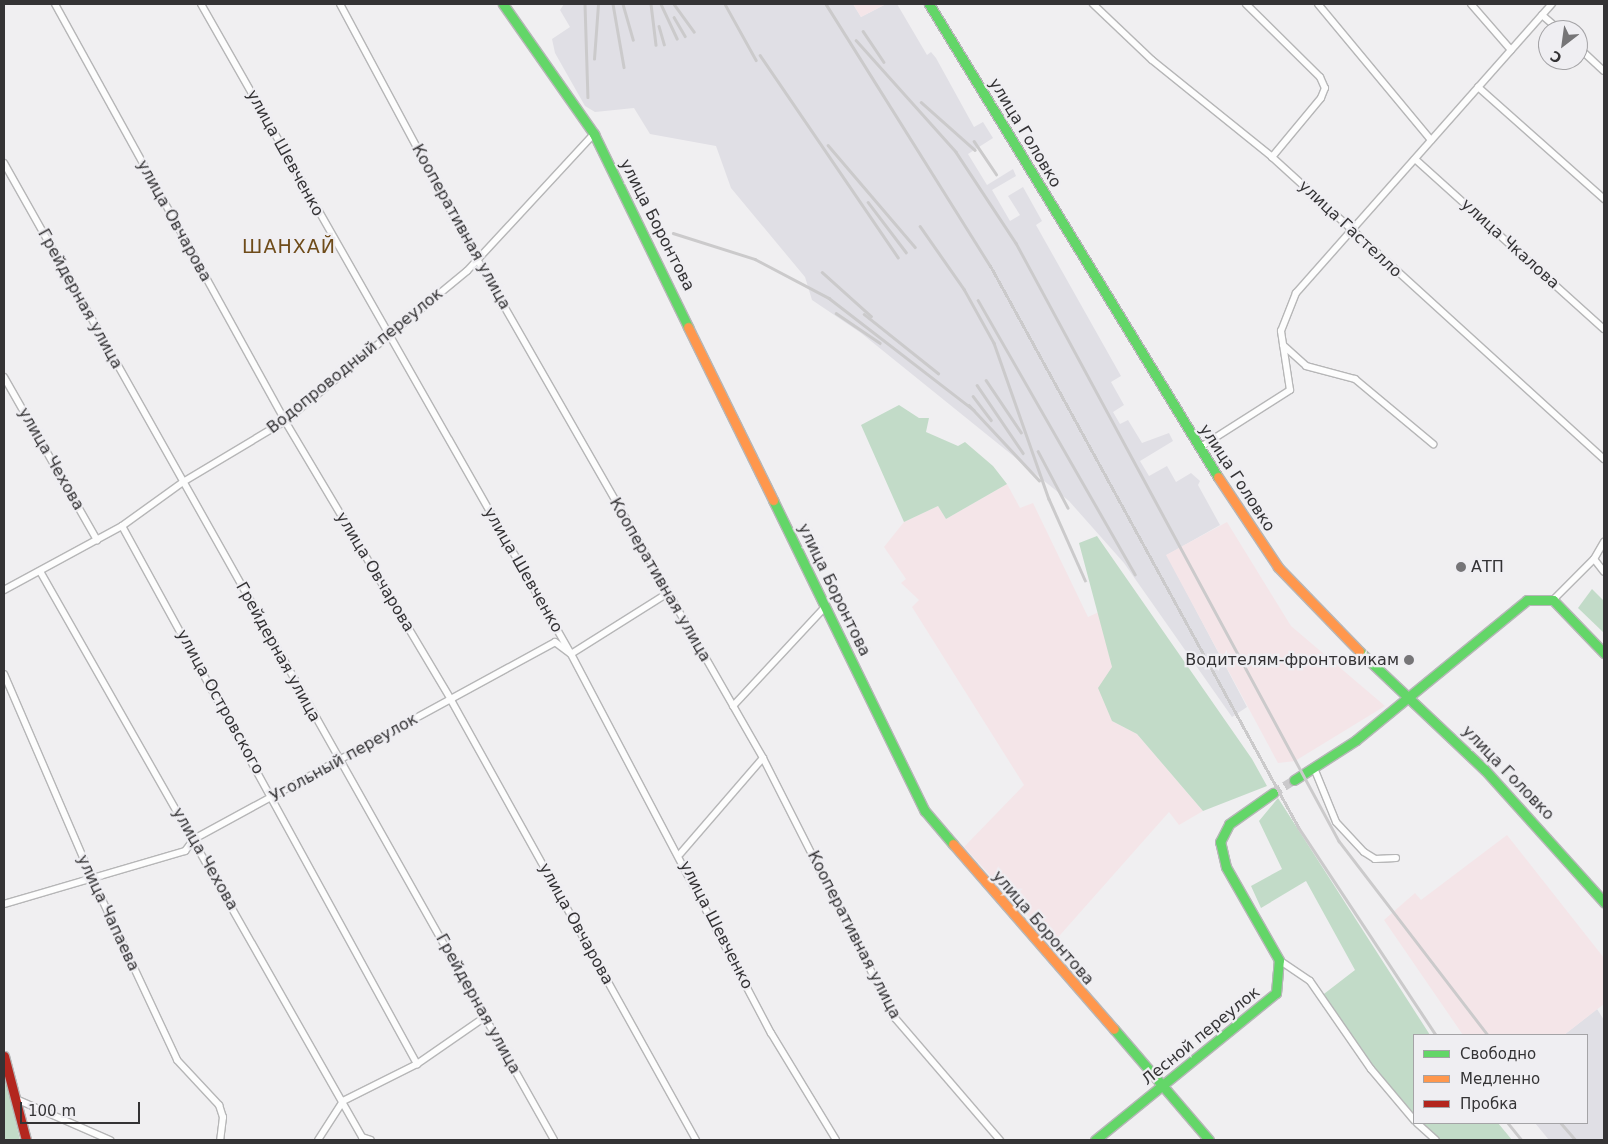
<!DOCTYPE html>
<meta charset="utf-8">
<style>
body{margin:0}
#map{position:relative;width:1608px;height:1144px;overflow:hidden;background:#f0eff1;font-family:"DejaVu Sans",sans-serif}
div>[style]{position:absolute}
.built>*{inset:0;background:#e0dfe5}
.industrial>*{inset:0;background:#f4e5e8}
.green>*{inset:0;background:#c2dbc8}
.secondary-tunnel>*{height:9px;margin-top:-4.5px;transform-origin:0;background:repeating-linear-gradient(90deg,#cac9cb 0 9px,transparent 0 13.5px)}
.roads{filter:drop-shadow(1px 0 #b6b6b7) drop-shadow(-1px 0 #b6b6b7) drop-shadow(0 1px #b6b6b7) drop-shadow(0 -1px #b6b6b7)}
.street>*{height:6px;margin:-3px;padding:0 3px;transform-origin:3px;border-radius:3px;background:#fdfdfd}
.fast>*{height:9px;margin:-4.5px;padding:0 4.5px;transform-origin:4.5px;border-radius:4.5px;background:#63d668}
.slow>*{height:9px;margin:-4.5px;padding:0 4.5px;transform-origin:4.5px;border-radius:4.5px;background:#ff974d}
.jam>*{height:9px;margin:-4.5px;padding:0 4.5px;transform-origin:4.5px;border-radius:4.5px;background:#b3261e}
.rail>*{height:2.5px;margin:-1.25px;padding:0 1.25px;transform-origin:1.25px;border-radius:1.25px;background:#cbcacb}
.dots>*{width:14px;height:14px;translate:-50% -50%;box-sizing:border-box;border:2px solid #efeef2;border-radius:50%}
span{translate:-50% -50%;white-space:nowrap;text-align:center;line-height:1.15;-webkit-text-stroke:4.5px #efeef2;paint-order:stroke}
.street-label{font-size:16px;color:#343335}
.poi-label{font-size:16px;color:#343335}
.left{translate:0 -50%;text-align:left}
.right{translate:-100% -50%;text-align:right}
.quarter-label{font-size:19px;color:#6f4c1a;letter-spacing:1px}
.frame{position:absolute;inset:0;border:5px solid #343335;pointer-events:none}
.legend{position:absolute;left:1413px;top:1034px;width:175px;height:90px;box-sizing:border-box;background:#efeef2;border:1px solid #a4a3a6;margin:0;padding:6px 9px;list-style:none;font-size:15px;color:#343335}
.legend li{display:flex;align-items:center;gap:10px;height:25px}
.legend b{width:25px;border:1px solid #a4a3a6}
.north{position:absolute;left:1538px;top:20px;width:50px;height:50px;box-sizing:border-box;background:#efeef2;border:1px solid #a4a3a6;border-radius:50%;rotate:210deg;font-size:14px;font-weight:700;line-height:20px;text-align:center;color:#343335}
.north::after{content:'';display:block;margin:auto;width:18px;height:22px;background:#767577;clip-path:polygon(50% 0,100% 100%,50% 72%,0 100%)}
.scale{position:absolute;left:20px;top:1102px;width:120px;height:22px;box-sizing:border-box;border:2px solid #343335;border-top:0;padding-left:6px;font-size:15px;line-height:18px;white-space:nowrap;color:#343335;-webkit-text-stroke:4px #efeef2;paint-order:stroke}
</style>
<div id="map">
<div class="built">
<i style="clip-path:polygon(564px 4px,853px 4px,861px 17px,886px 4px,897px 4px,927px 55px,931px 52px,936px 58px,974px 127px,983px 122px,993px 138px,968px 154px,987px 185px,1013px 169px,1016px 176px,992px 190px,1010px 221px,1020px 215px,1008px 196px,1023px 187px,1042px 221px,1036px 225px,1121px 376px,1111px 382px,1124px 405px,1113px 412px,1120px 424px,1128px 420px,1142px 443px,1169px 433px,1173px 441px,1140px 461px,1149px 476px,1167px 466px,1176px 482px,1191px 473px,1200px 481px,1198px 485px,1220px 525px,1167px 555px,1247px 707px,1232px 717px,1124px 563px,1069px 501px,861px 333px,812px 300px,805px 277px,731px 188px,716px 146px,650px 134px,634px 108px,595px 112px,585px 106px,555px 53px,552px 39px,570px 27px,560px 10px)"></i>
<i style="clip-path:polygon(1597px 1009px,1604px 1020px,1604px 1140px,1549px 1140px,1535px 1123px,1587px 1123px,1587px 1035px,1564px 1035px)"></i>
</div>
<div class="industrial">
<i style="clip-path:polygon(853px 4px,886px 4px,861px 17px)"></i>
<i style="clip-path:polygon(1007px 484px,1020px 508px,1033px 503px,1088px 617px,1099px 612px,1112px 667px,1112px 721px,1137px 734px,1203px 811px,1179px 825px,1169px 812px,1053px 943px,964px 847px,1024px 785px,912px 607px,919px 600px,901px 583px,906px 579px,884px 547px,904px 522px,938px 506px,946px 519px)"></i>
<i style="clip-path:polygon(1227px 522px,1291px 626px,1385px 706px,1295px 761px,1278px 763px,1166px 555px)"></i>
<i style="clip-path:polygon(1507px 835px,1604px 958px,1604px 1004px,1564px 1035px,1463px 1035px,1384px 920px,1415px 893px,1421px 900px)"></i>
</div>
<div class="green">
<i style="clip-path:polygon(899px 405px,919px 418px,929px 418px,926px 432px,958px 446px,965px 442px,993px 466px,1007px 484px,946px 519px,938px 506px,904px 522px,861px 425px)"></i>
<i style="clip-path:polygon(1097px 536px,1252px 759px,1267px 786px,1203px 811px,1137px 734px,1112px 721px,1098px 688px,1112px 667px,1079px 543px)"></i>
<i style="clip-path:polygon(1592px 589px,1604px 601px,1604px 633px,1578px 608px)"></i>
<i style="clip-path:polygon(1278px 798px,1430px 1035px,1414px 1035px,1414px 1120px,1320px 997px,1355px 970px,1306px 881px,1261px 908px,1251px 886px,1282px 869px,1259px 821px)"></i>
<i style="clip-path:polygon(4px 1073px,12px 1105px,20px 1140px,4px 1140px)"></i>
<i style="clip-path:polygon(1417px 1123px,1498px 1123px,1512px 1140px,1436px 1140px)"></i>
</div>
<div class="secondary-tunnel">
<i style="left:1273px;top:793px;width:25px;rotate:-32deg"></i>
</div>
<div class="roads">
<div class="street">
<i style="left:55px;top:4px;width:476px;rotate:61.1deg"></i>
<i style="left:285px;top:421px;width:325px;rotate:59.2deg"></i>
<i style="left:451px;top:700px;width:504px;rotate:60.89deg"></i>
<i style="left:201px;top:4px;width:748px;rotate:60.35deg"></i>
<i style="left:571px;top:654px;width:429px;rotate:62.2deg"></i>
<i style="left:771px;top:1033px;width:125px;rotate:58.7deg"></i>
<i style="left:340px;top:4px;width:289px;rotate:61.8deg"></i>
<i style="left:477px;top:259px;width:575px;rotate:60.18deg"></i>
<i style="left:763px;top:758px;width:292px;rotate:63.1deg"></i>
<i style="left:895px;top:1018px;width:161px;rotate:49.3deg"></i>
<i style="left:1093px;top:4px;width:81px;rotate:43.5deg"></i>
<i style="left:1152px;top:60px;width:154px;rotate:38.9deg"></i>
<i style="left:1272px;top:157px;width:449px;rotate:42.3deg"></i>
<i style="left:1246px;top:4px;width:104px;rotate:44.6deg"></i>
<i style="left:1320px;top:77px;width:12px;rotate:66deg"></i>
<i style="left:1325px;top:88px;width:11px;rotate:112deg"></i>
<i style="left:1321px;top:98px;width:77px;rotate:129.7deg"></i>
<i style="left:1318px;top:4px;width:177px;rotate:50.3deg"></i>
<i style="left:1471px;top:4px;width:61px;rotate:49deg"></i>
<i style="left:1542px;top:15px;width:23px;rotate:41deg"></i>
<i style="left:1578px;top:47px;width:35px;rotate:43deg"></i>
<i style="left:1478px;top:87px;width:169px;rotate:41.6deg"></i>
<i style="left:1415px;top:159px;width:254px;rotate:42deg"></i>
<i style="left:4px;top:163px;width:1121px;rotate:60.62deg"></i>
<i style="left:1283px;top:345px;width:31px;rotate:42deg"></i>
<i style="left:1306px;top:366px;width:51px;rotate:14.9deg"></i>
<i style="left:1355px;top:379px;width:102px;rotate:39.8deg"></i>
<i style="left:4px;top:377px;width:188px;rotate:60.3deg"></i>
<i style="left:1199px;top:448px;width:108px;rotate:-32.5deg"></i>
<i style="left:1290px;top:390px;width:60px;rotate:-98.7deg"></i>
<i style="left:1281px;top:331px;width:41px;rotate:-68.5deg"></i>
<i style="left:1296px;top:293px;width:386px;rotate:-48.5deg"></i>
<i style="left:122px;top:526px;width:614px;rotate:61.26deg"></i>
<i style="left:1594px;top:559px;width:20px;rotate:-60deg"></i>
<i style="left:41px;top:573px;width:649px;rotate:60.35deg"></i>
<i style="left:362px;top:1137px;width:9px;rotate:18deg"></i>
<i style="left:4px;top:590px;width:134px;rotate:-28.5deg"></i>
<i style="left:122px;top:526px;width:75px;rotate:-35.8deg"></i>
<i style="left:183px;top:482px;width:119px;rotate:-30.9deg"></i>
<i style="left:285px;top:421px;width:236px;rotate:-39.5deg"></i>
<i style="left:467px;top:271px;width:187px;rotate:-47.2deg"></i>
<i style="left:1553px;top:600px;width:58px;rotate:-45deg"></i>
<i style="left:1594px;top:559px;width:16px;rotate:52deg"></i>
<i style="left:4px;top:674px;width:220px;rotate:66.7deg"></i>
<i style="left:91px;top:876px;width:203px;rotate:64.9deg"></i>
<i style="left:177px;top:1060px;width:62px;rotate:47deg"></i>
<i style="left:219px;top:1105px;width:13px;rotate:72deg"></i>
<i style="left:223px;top:1117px;width:23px;rotate:97deg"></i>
<i style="left:733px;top:706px;width:135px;rotate:-47.1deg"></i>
<i style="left:1314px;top:768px;width:58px;rotate:67.8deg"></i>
<i style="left:1336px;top:822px;width:41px;rotate:47deg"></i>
<i style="left:1364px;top:852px;width:13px;rotate:32deg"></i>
<i style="left:1375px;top:859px;width:21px;rotate:-3deg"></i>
<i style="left:680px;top:854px;width:127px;rotate:-49.2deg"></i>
<i style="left:4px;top:904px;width:189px;rotate:-16.3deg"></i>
<i style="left:185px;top:851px;width:15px;rotate:-53deg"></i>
<i style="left:194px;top:839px;width:411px;rotate:-28.6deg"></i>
<i style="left:555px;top:642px;width:20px;rotate:37deg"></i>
<i style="left:571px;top:654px;width:115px;rotate:-32.2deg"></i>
<i style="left:1279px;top:960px;width:37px;rotate:34deg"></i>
<i style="left:1310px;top:981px;width:107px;rotate:55.3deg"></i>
<i style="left:1371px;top:1069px;width:67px;rotate:49.9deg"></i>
<i style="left:16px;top:1099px;width:103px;rotate:23.6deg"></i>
<i style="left:1417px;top:1123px;width:25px;rotate:42deg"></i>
<i style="left:318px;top:1140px;width:46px;rotate:-57.3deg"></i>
<i style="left:343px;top:1101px;width:83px;rotate:-26.6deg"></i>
<i style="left:417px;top:1064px;width:83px;rotate:-34.7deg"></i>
</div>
<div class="fast">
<i style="left:503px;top:4px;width:159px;rotate:55deg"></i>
<i style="left:594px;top:134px;width:215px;rotate:64deg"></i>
<i style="left:929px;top:4px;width:554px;rotate:58.58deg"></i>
<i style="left:773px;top:500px;width:346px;rotate:64deg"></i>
<i style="left:925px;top:811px;width:43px;rotate:49.7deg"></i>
<i style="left:1359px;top:651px;width:173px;rotate:43.4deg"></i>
<i style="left:1485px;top:770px;width:178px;rotate:48deg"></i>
<i style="left:1294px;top:780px;width:74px;rotate:-32.8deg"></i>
<i style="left:1356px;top:740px;width:221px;rotate:-39.3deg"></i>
<i style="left:1527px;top:600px;width:26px"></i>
<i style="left:1553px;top:600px;width:74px;rotate:46.1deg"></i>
<i style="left:1114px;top:1029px;width:146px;rotate:49.4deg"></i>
<i style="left:1095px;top:1140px;width:233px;rotate:-39.1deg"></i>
<i style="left:1276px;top:993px;width:33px;rotate:-85deg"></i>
<i style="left:1279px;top:960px;width:107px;rotate:-119.7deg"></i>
<i style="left:1226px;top:867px;width:26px;rotate:-103deg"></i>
<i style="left:1220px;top:842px;width:20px;rotate:-63deg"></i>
<i style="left:1229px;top:824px;width:54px;rotate:-35.2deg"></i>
</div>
<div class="slow">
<i style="left:688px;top:327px;width:193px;rotate:63.8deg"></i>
<i style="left:1218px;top:477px;width:108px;rotate:56.3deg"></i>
<i style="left:1278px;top:567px;width:117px;rotate:46deg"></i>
<i style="left:953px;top:844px;width:245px;rotate:49deg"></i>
</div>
<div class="jam">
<i style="left:4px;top:1056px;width:87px;rotate:75.3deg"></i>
</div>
</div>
<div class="rail">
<i style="left:585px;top:4px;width:93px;rotate:88.2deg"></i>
<i style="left:613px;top:4px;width:64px;rotate:80.1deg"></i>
<i style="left:623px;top:4px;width:37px;rotate:74deg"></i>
<i style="left:651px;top:4px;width:41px;rotate:83deg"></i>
<i style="left:661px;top:4px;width:38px;rotate:65deg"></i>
<i style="left:674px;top:4px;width:34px;rotate:54deg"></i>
<i style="left:725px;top:4px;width:64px;rotate:61deg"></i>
<i style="left:826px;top:4px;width:308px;rotate:57.9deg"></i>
<i style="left:990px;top:265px;width:642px;rotate:61.24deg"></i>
<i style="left:1299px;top:828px;width:248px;rotate:56.5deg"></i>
<i style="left:674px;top:17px;width:22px;rotate:60deg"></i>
<i style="left:659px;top:26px;width:19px;rotate:74deg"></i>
<i style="left:863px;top:31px;width:37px;rotate:56deg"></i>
<i style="left:856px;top:40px;width:150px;rotate:48.2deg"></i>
<i style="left:956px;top:152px;width:109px;rotate:56.6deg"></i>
<i style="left:1016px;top:243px;width:680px;rotate:61.63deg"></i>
<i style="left:1339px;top:841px;width:245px;rotate:52.5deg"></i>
<i style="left:760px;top:55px;width:245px;rotate:55.7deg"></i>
<i style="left:594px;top:59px;width:55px;rotate:-85.8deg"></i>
<i style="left:921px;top:102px;width:72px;rotate:41.6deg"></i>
<i style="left:974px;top:141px;width:40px;rotate:56deg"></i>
<i style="left:828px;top:145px;width:134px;rotate:49.5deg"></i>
<i style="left:868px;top:202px;width:63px;rotate:52.8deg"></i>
<i style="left:920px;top:226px;width:77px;rotate:55.1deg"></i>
<i style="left:964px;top:289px;width:62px;rotate:60.9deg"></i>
<i style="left:994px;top:343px;width:165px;rotate:70.6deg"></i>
<i style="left:1049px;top:499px;width:89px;rotate:66deg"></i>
<i style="left:673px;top:233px;width:86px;rotate:17.6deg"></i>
<i style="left:755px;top:259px;width:84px;rotate:27.8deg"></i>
<i style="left:829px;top:298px;width:183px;rotate:37.7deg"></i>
<i style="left:822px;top:272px;width:66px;rotate:41.9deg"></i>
<i style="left:978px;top:300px;width:316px;rotate:60.2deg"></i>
<i style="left:836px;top:313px;width:53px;rotate:34.3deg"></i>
<i style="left:864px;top:314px;width:95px;rotate:38.6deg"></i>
<i style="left:986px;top:380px;width:63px;rotate:56.1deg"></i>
<i style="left:977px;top:385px;width:82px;rotate:55.9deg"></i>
<i style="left:973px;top:396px;width:30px;rotate:53deg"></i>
<i style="left:969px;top:405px;width:103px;rotate:47deg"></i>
<i style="left:1038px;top:451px;width:64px;rotate:62.2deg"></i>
<i style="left:1508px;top:1123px;width:22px;rotate:51deg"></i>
<i style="left:1561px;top:1123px;width:23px;rotate:49deg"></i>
</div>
<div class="dots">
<i style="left:1461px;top:567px;background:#767577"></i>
<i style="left:1409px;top:660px;background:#767577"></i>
</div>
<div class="street-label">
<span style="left:1025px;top:133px;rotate:59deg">улица Головко</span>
<span style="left:285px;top:153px;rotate:61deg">улица Шевченко</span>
<span style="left:174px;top:221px;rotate:61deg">улица Овчарова</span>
<span style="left:657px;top:225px;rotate:63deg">улица Боронтова</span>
<span style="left:461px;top:227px;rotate:61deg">Кооперативная улица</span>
<span style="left:1350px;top:229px;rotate:43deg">улица Гастелло</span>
<span style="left:1510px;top:244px;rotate:42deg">улица Чкалова</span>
<span style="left:80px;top:299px;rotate:61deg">Грейдерная улица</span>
<span style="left:355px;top:361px;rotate:-39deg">Водопроводный переулок</span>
<span style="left:51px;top:459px;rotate:60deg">улица Чехова</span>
<span style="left:1237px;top:478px;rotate:57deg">улица Головко</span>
<span style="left:523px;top:570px;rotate:60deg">улица Шевченко</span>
<span style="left:375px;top:572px;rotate:59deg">улица Овчарова</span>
<span style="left:660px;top:580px;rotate:60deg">Кооперативная улица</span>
<span style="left:834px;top:590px;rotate:64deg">улица Боронтова</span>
<span style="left:278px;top:652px;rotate:61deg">Грейдерная улица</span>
<span style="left:220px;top:702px;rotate:61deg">улица Островского</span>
<span style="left:344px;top:758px;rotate:-29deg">Угольный переулок</span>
<span style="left:1508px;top:773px;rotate:46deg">улица Головко</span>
<span style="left:205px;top:859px;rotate:60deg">улица Чехова</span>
<span style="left:108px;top:913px;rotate:65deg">улица Чапаева</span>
<span style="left:576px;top:924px;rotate:61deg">улица Овчарова</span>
<span style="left:716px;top:925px;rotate:63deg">улица Шевченко</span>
<span style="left:1043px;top:928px;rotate:49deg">улица Боронтова</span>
<span style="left:854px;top:935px;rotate:63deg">Кооперативная улица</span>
<span style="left:478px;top:1004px;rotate:61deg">Грейдерная улица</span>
<span style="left:1201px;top:1036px;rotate:-39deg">Лесной переулок</span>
</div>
<div class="poi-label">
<span class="left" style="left:1471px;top:567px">АТП</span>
<span class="right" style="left:1399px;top:660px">Водителям-фронтовикам</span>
</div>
<div class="quarter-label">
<span style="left:289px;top:247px">ШАНХАЙ</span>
</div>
<div class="frame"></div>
<ul class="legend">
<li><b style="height:6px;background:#63d668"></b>Свободно</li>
<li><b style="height:6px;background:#ff974d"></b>Медленно</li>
<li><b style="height:6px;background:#b3261e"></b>Пробка</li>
</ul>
<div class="north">С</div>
<div class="scale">100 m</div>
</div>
